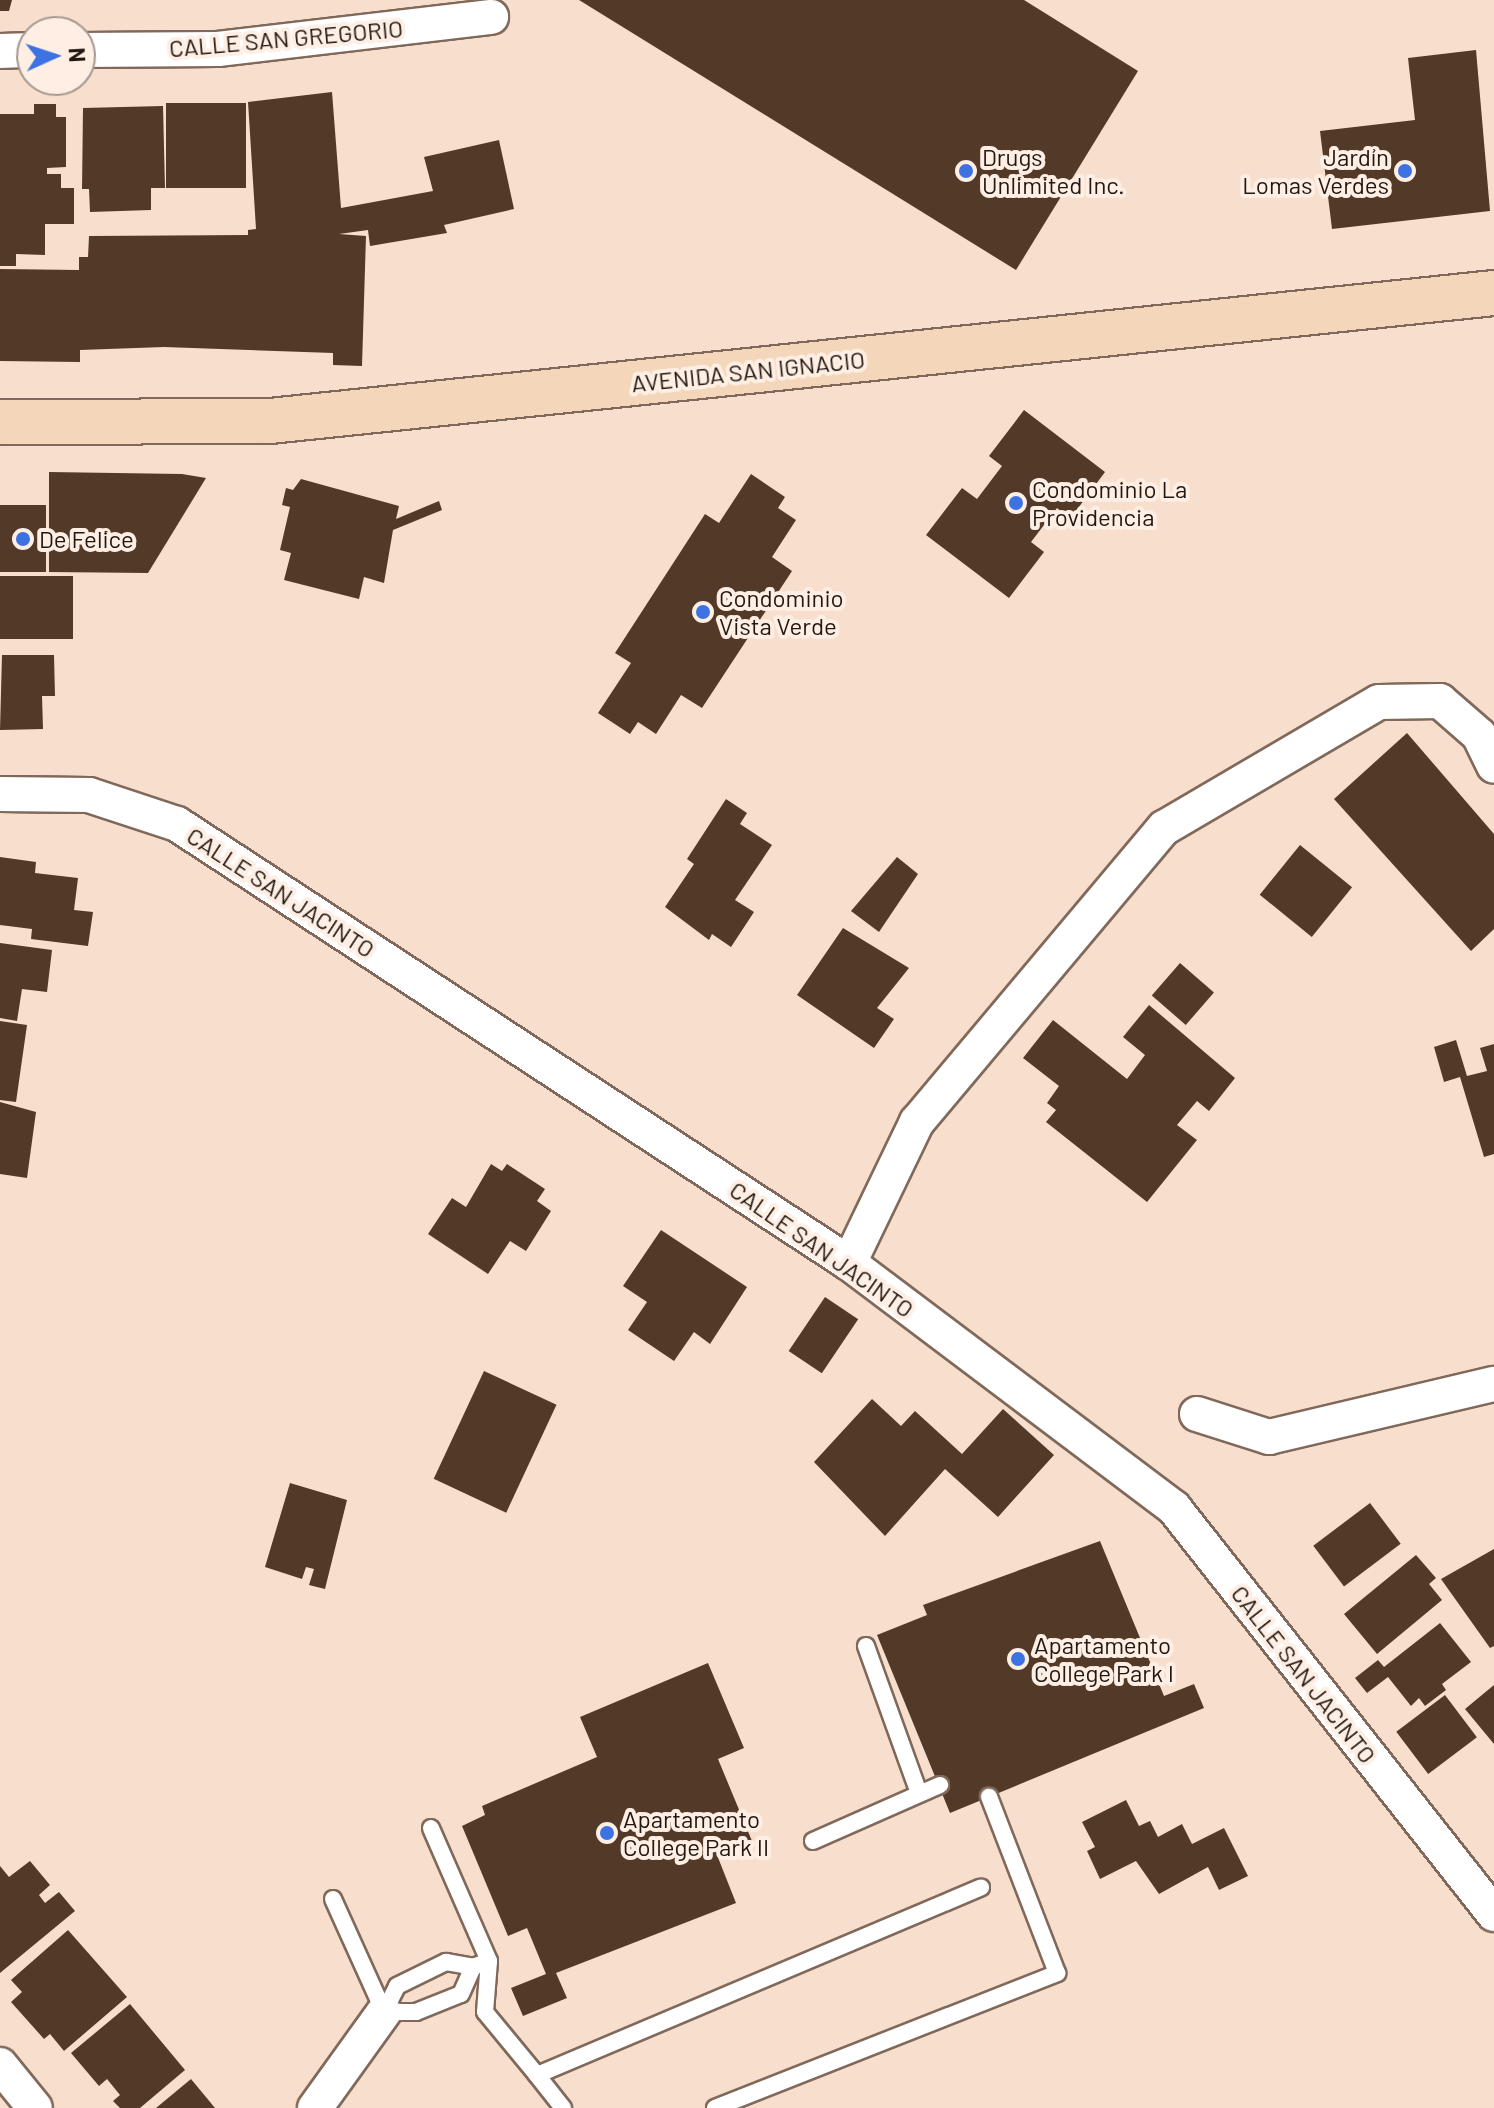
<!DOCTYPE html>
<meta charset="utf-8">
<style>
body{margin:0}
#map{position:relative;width:1494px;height:2108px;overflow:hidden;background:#f8dfcd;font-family:Barlow,sans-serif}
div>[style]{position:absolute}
.building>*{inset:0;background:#533927;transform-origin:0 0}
.roads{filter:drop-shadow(2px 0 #80695a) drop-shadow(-2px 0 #80695a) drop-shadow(0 2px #80695a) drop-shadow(0 -2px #80695a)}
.lane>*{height:16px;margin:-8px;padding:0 8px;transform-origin:8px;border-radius:8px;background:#fff}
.street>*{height:34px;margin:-17px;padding:0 17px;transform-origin:17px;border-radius:17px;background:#fff}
.secondary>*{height:44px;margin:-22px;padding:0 22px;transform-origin:22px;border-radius:22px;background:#f4d6ba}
.dots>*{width:22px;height:22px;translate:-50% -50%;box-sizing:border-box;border:4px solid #feeee4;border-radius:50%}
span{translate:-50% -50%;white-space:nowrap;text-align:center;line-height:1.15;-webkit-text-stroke:8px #feeee4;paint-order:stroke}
.street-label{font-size:24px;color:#201811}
.poi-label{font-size:24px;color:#201811}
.left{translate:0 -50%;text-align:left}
.right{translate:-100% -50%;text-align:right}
.north{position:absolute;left:16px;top:16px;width:80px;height:80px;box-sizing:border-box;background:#feeee4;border:2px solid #a59890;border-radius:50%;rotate:87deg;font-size:22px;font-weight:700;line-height:32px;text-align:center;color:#201811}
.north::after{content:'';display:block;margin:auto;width:28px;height:36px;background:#3d72e2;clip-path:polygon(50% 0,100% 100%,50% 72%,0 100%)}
</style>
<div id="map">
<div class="building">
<i style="clip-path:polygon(0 0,12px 0,9px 11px,0 11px)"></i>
<i style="clip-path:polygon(579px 0,1024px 0,1138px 71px,1016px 270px)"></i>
<i style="clip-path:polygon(1476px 50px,1490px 211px,1332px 229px,1320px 131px,1415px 120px,1408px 58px)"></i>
<i style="clip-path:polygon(332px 92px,341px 208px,433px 191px,424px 157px,499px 140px,514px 209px,444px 225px,447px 233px,370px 246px,368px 230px,339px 234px,366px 236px,362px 366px,333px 365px,333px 353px,164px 347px,80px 350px,80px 362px,0 361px,0 269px,79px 270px,79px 257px,88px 257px,89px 236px,248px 235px,248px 230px,256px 229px,248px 102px)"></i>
<i style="left:166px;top:103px;width:80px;height:85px"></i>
<i style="clip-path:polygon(34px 104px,56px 104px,56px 117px,66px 117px,66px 167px,47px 168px,47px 174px,61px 174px,61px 188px,74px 188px,74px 224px,45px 224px,45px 255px,16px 254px,16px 266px,0 266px,0 114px,34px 114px)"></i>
<i style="clip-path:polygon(163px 106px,165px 188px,151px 188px,151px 210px,90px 212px,89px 189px,82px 189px,83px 108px)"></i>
<i style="clip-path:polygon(1024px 410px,1105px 472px,1070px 519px,1057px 508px,1031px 542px,1044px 552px,1009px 598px,926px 535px,962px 488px,977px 499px,1002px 466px,989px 456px)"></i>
<i style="clip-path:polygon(49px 472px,182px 474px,206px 478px,148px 573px,49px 572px)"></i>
<i style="clip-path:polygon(751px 474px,785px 497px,778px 508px,796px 520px,772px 557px,792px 571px,702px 708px,681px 695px,656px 734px,638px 722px,630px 734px,598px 713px,631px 663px,615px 653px,705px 514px,719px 523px)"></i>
<i style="clip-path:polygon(301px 479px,399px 506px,396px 519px,439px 501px,442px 510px,393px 530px,384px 583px,364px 577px,359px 599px,284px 580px,291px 553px,280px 550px,290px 507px,282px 505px,286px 488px,293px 490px)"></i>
<i style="left:0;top:505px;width:46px;height:67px"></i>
<i style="left:0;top:576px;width:73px;height:63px"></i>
<i style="clip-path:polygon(2px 655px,54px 655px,55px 696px,42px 696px,43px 729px,0 730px)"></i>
<i style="clip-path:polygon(1407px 733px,1494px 834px,1494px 929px,1471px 951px,1334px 799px)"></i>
<i style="clip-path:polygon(726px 799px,747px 813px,740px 824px,772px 845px,735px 900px,754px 912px,731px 947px,712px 934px,709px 940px,665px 907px,694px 864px,687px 859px)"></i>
<i style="left:1300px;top:845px;width:67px;height:64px;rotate:39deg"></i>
<i style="clip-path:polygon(0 857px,36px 862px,35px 873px,78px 878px,74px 910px,93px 912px,88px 946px,31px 939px,32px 929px,0 925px)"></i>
<i style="clip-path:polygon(897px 857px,918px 874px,879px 932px,851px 911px)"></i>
<i style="clip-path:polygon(843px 928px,909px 968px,877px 1008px,894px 1019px,874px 1048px,797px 995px)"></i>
<i style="clip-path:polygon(0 943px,52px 950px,47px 992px,22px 989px,17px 1021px,0 1018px)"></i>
<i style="left:1180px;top:963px;width:45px;height:43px;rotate:41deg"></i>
<i style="clip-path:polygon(1149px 1005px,1235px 1078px,1209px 1111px,1197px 1101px,1177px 1125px,1197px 1140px,1147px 1202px,1046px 1122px,1056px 1110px,1047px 1103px,1059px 1086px,1023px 1058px,1053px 1020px,1127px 1079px,1145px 1055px,1123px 1037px)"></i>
<i style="clip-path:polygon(0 1021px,27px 1025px,16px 1102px,0 1100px)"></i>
<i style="clip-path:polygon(1456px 1040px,1467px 1076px,1487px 1071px,1480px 1048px,1494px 1044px,1494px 1154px,1484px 1157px,1460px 1077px,1444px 1082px,1434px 1047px)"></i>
<i style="clip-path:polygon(0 1102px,36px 1112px,27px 1178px,0 1174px)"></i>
<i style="clip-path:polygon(491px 1164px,502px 1171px,507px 1164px,545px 1189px,537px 1201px,551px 1211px,526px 1251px,510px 1241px,488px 1274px,428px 1234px,452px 1198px,466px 1207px)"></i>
<i style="clip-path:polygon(661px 1230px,747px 1287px,710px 1344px,694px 1332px,674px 1361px,628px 1330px,647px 1302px,623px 1286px)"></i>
<i style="left:825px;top:1297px;width:40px;height:65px;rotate:34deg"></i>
<i style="left:484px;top:1371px;width:80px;height:119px;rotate:25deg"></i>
<i style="clip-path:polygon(872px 1399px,901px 1426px,915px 1411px,962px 1454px,1003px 1409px,1054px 1455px,998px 1517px,945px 1469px,885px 1536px,814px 1462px)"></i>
<i style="clip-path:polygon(290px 1483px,347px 1500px,325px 1589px,309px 1585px,314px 1569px,306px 1567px,302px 1579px,265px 1567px)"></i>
<i style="left:1370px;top:1503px;width:51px;height:71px;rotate:53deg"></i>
<i style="clip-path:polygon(1100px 1541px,1164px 1696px,1194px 1684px,1204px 1708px,950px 1813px,877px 1635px,927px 1615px,923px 1605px)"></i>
<i style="clip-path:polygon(1494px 1549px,1494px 1646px,1490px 1648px,1441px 1579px)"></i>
<i style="clip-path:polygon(1416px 1555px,1436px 1578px,1429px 1584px,1442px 1600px,1377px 1654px,1344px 1614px)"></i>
<i style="clip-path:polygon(1440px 1623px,1471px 1662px,1442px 1684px,1446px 1690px,1425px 1706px,1419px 1698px,1411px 1706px,1388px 1677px,1367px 1693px,1355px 1678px,1378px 1660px,1384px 1667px)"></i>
<i style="clip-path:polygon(708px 1663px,744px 1748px,718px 1759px,752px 1841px,717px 1855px,736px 1903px,556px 1973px,567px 1998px,523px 2016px,511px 1988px,546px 1974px,527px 1928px,508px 1936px,462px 1826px,485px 1815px,482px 1806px,597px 1757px,580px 1717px)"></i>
<i style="clip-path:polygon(1494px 1685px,1494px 1744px,1465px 1709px)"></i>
<i style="left:1445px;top:1695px;width:53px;height:61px;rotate:53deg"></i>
<i style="clip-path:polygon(1126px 1800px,1139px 1826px,1150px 1821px,1158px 1837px,1182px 1824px,1192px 1844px,1224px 1828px,1248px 1876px,1219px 1890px,1208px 1867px,1159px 1894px,1136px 1861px,1100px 1879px,1087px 1851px,1095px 1847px,1082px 1822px)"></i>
<i style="clip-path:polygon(30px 1861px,50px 1885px,39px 1895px,45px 1903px,59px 1892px,75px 1911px,0 1973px,0 1866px,9px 1877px)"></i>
<i style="clip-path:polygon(68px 1930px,127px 1997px,64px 2051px,50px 2034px,44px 2039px,11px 2002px,22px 1992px,11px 1980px)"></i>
<i style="clip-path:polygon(130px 2004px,185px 2070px,140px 2108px,120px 2108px,113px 2101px,120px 2095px,107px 2079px,99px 2086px,71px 2053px)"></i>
<i style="clip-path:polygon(191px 2079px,215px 2108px,156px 2108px)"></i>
</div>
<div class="roads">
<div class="lane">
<i style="left:866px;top:1646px;width:156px;rotate:70.2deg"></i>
<i style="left:813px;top:1841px;width:139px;rotate:-23.8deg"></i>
<i style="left:333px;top:1899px;width:124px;rotate:65.7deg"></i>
<i style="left:489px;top:1961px;width:51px;rotate:94.5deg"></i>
<i style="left:485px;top:2012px;width:82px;rotate:50.5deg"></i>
<i style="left:537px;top:2075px;width:482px;rotate:-22.9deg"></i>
<i style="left:384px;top:2012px;width:29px;rotate:-63deg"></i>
<i style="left:397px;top:1986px;width:55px;rotate:-26.1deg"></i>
<i style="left:446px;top:1962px;width:27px;rotate:10deg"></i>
<i style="left:473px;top:1967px;width:17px;rotate:-21deg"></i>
<i style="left:489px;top:1961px;width:145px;rotate:-113.6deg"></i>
<i style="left:384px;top:2012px;width:32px"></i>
<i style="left:416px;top:2012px;width:48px;rotate:-21.8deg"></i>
<i style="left:461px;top:1994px;width:30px;rotate:-66deg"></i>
<i style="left:537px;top:2075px;width:42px;rotate:51.8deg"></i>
<i style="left:715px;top:2108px;width:368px;rotate:-21.5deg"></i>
<i style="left:1057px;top:1973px;width:189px;rotate:-111.1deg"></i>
</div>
<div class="street">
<i style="left:80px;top:50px;width:138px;rotate:-0.4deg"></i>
<i style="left:218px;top:49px;width:275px;rotate:-6.7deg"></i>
<i style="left:0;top:51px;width:32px;rotate:-2deg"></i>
<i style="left:0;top:794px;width:89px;rotate:0.6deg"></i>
<i style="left:89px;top:795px;width:93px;rotate:18.2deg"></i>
<i style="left:177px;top:824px;width:803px;rotate:33.16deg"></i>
<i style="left:849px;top:1263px;width:407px;rotate:37deg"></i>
<i style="left:1174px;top:1508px;width:517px;rotate:51.76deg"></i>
<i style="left:849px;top:1263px;width:157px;rotate:-64.3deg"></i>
<i style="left:917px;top:1122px;width:384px;rotate:-50deg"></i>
<i style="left:1164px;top:828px;width:249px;rotate:-30.4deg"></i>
<i style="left:1379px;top:702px;width:61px;rotate:-0.9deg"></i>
<i style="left:1440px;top:701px;width:52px;rotate:41.1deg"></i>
<i style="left:1479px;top:735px;width:34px;rotate:64deg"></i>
<i style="left:1197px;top:1414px;width:76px;rotate:17.7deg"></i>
<i style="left:1269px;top:1437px;width:231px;rotate:-13.3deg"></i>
<i style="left:0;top:2065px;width:55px;rotate:50.9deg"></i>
<i style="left:315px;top:2108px;width:118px;rotate:-54.3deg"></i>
</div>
<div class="secondary">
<i style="left:0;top:422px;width:270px;rotate:-0.2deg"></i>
<i style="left:270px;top:421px;width:1231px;rotate:-5.97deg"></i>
</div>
</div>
<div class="dots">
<i style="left:966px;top:171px;background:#3d72e2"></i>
<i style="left:1405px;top:171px;background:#3d72e2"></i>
<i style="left:1016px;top:503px;background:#3d72e2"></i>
<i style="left:23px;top:539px;background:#3d72e2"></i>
<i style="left:703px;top:612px;background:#3d72e2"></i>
<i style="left:1018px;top:1659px;background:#3d72e2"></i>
<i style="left:607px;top:1833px;background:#3d72e2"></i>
</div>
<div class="street-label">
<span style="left:286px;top:38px;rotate:-5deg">CALLE SAN GREGORIO</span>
<span style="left:748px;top:371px;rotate:-6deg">AVENIDA SAN IGNACIO</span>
<span style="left:281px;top:892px;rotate:33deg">CALLE SAN JACINTO</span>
<span style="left:822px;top:1249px;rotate:35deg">CALLE SAN JACINTO</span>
<span style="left:1304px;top:1674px;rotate:52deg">CALLE SAN JACINTO</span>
</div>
<div class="poi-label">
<span class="left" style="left:982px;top:171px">Drugs<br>Unlimited Inc.</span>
<span class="right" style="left:1389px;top:171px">Jardín<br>Lomas Verdes</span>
<span class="left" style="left:1032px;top:503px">Condominio La<br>Providencia</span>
<span class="left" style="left:39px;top:539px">De Felice</span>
<span class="left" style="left:719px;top:612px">Condominio<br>Vista Verde</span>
<span class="left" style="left:1034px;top:1659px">Apartamento<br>College Park I</span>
<span class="left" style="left:623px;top:1833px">Apartamento<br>College Park II</span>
</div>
<div class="north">N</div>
</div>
